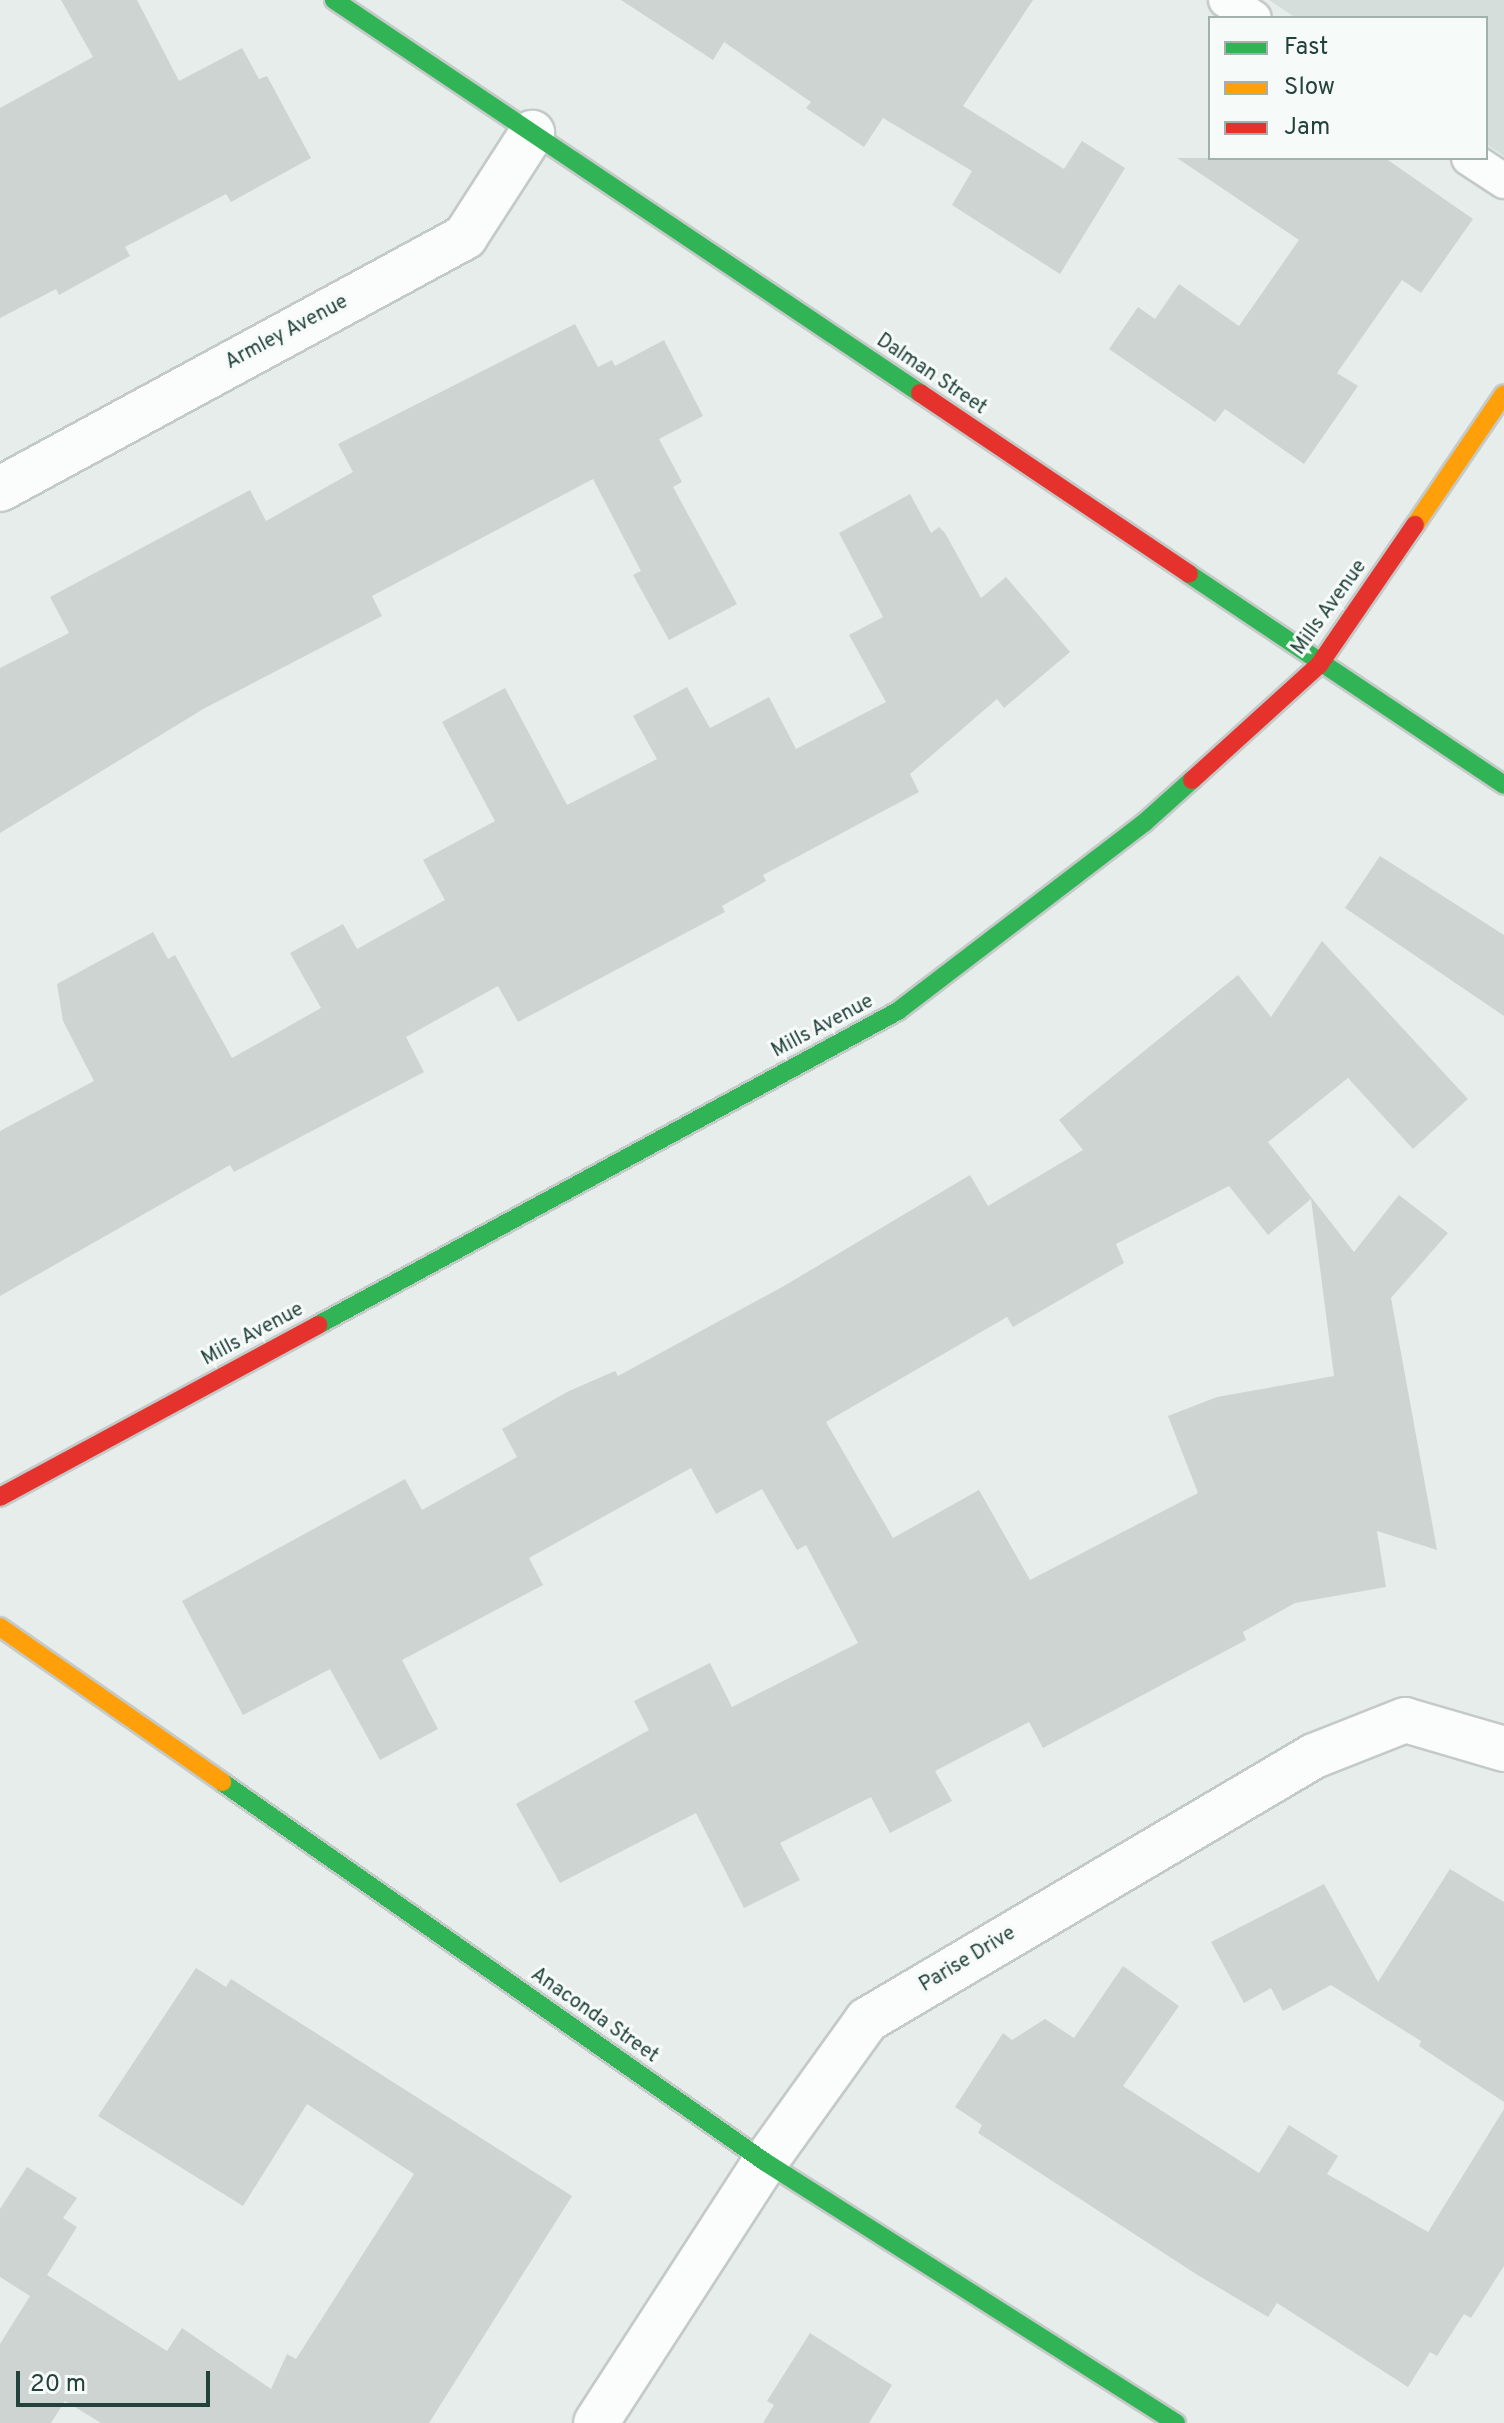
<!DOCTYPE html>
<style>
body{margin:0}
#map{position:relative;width:1504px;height:2423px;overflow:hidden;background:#e7edea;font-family:Overpass,sans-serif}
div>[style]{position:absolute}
.built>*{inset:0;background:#d5deda}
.building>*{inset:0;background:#ced4d2}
.roads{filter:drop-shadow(2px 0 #c4cac8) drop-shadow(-2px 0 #c4cac8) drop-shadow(0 2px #c4cac8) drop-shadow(0 -2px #c4cac8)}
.lane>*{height:34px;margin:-17px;padding:0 17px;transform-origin:17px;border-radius:17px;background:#fbfcfc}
.street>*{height:44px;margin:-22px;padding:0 22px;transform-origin:22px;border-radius:22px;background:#fbfcfc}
.fast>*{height:18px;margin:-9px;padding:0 9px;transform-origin:9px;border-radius:9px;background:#30b455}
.slow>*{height:18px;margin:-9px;padding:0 9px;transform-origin:9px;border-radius:9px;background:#ff9f0a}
.jam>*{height:18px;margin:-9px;padding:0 9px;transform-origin:9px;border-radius:9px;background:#e5322d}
span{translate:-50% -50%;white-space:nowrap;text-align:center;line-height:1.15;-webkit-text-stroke:6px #f6fbf9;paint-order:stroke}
.street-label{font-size:20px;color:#23423b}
.legend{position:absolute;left:1208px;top:16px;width:280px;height:144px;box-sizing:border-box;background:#f6fbf9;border:2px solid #a2b1ad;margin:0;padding:10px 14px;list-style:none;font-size:24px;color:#23423b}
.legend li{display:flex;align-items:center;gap:16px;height:40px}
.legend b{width:40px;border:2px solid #a2b1ad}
.scale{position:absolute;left:16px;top:2371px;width:194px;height:36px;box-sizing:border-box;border:4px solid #23423b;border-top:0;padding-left:10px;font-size:24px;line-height:28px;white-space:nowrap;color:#23423b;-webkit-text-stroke:6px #f6fbf9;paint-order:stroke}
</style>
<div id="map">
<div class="built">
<i style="clip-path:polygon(1269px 0,1504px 0,1504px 156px,1486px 144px,1486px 18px,1296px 18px)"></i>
</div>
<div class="building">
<i style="clip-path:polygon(61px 0,137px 0,179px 81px,242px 48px,259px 79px,267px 76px,311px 158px,231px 202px,226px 194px,125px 247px,130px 256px,59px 295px,56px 289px,0 318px,0 108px,93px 57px)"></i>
<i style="clip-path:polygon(621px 0,1033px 0,963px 106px,1064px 169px,1082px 141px,1125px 168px,1060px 274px,952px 205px,972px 171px,883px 118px,864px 147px,806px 108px,811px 102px,724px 42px,713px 60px)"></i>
<i style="clip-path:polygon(1177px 158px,1385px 158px,1473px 219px,1421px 293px,1402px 280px,1337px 373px,1358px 386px,1304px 464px,1225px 409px,1215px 422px,1109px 349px,1138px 307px,1155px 319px,1179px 284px,1239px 326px,1299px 240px)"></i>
<i style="clip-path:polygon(575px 324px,598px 367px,612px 360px,615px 366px,664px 340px,703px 416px,659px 439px,682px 482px,673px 487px,737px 604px,669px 640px,633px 575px,641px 571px,593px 479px,372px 596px,382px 616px,205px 708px,0 833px,0 668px,69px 633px,50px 597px,250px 490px,266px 521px,353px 472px,338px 444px)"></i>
<i style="clip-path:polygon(910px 494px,931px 533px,939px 527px,945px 533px,981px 598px,1006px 577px,1070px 652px,1004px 708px,997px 699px,910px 774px,919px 792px,763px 875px,766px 881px,722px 906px,725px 912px,518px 1022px,498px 986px,406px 1037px,424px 1072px,234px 1172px,230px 1165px,0 1296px,0 1131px,94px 1081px,63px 1021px,57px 984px,153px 932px,168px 959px,175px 955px,232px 1058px,321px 1008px,290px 953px,343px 924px,357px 949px,445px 900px,423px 860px,495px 821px,442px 722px,505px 688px,567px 805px,657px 759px,633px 716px,687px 687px,710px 728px,769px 697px,796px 749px,886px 702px,849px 635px,883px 617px,839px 533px)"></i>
<i style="clip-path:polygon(1380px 856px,1504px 935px,1504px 1016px,1345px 908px)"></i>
<i style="clip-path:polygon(evenodd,1322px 941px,1468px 1099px,1413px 1149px,1348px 1078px,1268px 1142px,1354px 1252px,1399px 1195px,1448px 1233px,1391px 1298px,1437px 1550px,1377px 1531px,1386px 1587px,1295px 1603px,1243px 1632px,1246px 1640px,1043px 1748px,1029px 1722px,935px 1771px,952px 1801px,890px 1833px,871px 1797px,780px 1843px,800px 1880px,744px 1908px,696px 1813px,560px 1883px,516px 1804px,649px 1730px,634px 1701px,710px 1663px,732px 1707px,858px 1643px,806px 1545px,797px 1550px,762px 1489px,716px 1514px,691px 1468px,529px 1558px,543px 1585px,402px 1660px,438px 1729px,380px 1760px,330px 1669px,243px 1715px,182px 1601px,405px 1479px,422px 1510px,517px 1457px,502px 1429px,569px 1391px,615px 1371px,618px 1376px,784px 1286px,970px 1175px,988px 1206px,1083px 1150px,1059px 1120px,1238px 975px,1271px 1017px,1322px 941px,1229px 1186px,1268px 1235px,1311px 1199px,1334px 1376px,1217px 1397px,1168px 1416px,1198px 1493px,1030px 1580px,979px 1490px,893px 1538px,826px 1422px,1007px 1317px,1013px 1327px,1124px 1263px,1116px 1244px,1229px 1186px)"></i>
<i style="clip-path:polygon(1450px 1869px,1504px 1902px,1504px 2102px,1419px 2046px,1421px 2041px,1331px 1985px,1283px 2011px,1271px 1988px,1244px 2003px,1211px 1942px,1324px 1884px,1378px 1982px)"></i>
<i style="clip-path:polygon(1123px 1966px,1179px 2006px,1123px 2086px,1259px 2173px,1289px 2125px,1338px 2156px,1327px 2174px,1428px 2232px,1504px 2109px,1504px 2266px,1471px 2318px,1464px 2314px,1437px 2356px,1430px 2352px,1408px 2387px,1277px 2303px,1268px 2317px,1196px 2274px,978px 2133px,982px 2125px,955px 2107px,1003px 2033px,1012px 2040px,1045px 2019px,1074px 2038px)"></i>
<i style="clip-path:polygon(196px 1968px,226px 1987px,231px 1979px,572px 2196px,429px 2423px,101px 2423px,65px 2401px,51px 2423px,0 2423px,0 2344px,30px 2296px,0 2277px,0 2209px,27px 2167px,77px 2198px,63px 2218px,77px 2227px,47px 2275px,167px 2351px,182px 2328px,271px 2389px,287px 2354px,296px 2359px,414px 2174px,307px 2104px,243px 2206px,98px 2116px)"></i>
<i style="clip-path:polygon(810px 2333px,892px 2385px,869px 2423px,763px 2423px,774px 2405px,767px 2401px)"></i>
</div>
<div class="roads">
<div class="lane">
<i style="left:1226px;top:0;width:33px;rotate:33deg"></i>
<i style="left:1469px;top:158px;width:42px;rotate:33.3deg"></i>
</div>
<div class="street">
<i style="left:0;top:489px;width:529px;rotate:-28.45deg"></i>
<i style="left:465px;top:237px;width:124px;rotate:-57.2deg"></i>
<i style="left:596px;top:2423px;width:311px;rotate:-57.1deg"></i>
<i style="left:765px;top:2162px;width:175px;rotate:-54.3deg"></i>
<i style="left:867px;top:2020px;width:519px;rotate:-30.57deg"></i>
<i style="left:1314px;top:1756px;width:98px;rotate:-21.6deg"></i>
<i style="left:1405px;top:1720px;width:103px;rotate:16.3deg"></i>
</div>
<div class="fast">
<i style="left:334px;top:0;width:706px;rotate:33.85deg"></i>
<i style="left:1189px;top:574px;width:379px;rotate:33.8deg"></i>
<i style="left:318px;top:1325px;width:660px;rotate:-28.43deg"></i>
<i style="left:898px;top:1011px;width:310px;rotate:-37.4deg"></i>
<i style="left:1144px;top:823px;width:64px;rotate:-41.9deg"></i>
<i style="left:222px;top:1782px;width:663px;rotate:34.98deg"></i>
<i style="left:765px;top:2162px;width:487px;rotate:32.4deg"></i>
</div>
<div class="slow">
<i style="left:1415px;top:525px;width:158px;rotate:-55.8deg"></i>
<i style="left:0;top:1627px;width:271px;rotate:34.9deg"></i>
</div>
<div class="jam">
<i style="left:920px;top:393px;width:324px;rotate:33.9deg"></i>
<i style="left:1192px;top:780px;width:171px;rotate:-42.2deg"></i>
<i style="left:1319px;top:665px;width:170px;rotate:-55.6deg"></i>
<i style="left:0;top:1497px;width:362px;rotate:-28.4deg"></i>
</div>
</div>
<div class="street-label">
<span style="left:287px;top:333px;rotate:-28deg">Armley Avenue</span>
<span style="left:931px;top:375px;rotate:34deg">Dalman Street</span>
<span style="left:1330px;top:608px;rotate:-54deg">Mills Avenue</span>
<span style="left:823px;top:1027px;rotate:-28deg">Mills Avenue</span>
<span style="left:253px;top:1335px;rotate:-28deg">Mills Avenue</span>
<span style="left:968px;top:1960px;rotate:-31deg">Parise Drive</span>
<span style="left:594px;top:2016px;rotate:35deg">Anaconda Street</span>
</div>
<ul class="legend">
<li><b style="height:10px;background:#30b455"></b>Fast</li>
<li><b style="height:10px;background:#ff9f0a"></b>Slow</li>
<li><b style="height:10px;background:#e5322d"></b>Jam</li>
</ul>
<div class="scale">20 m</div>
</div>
